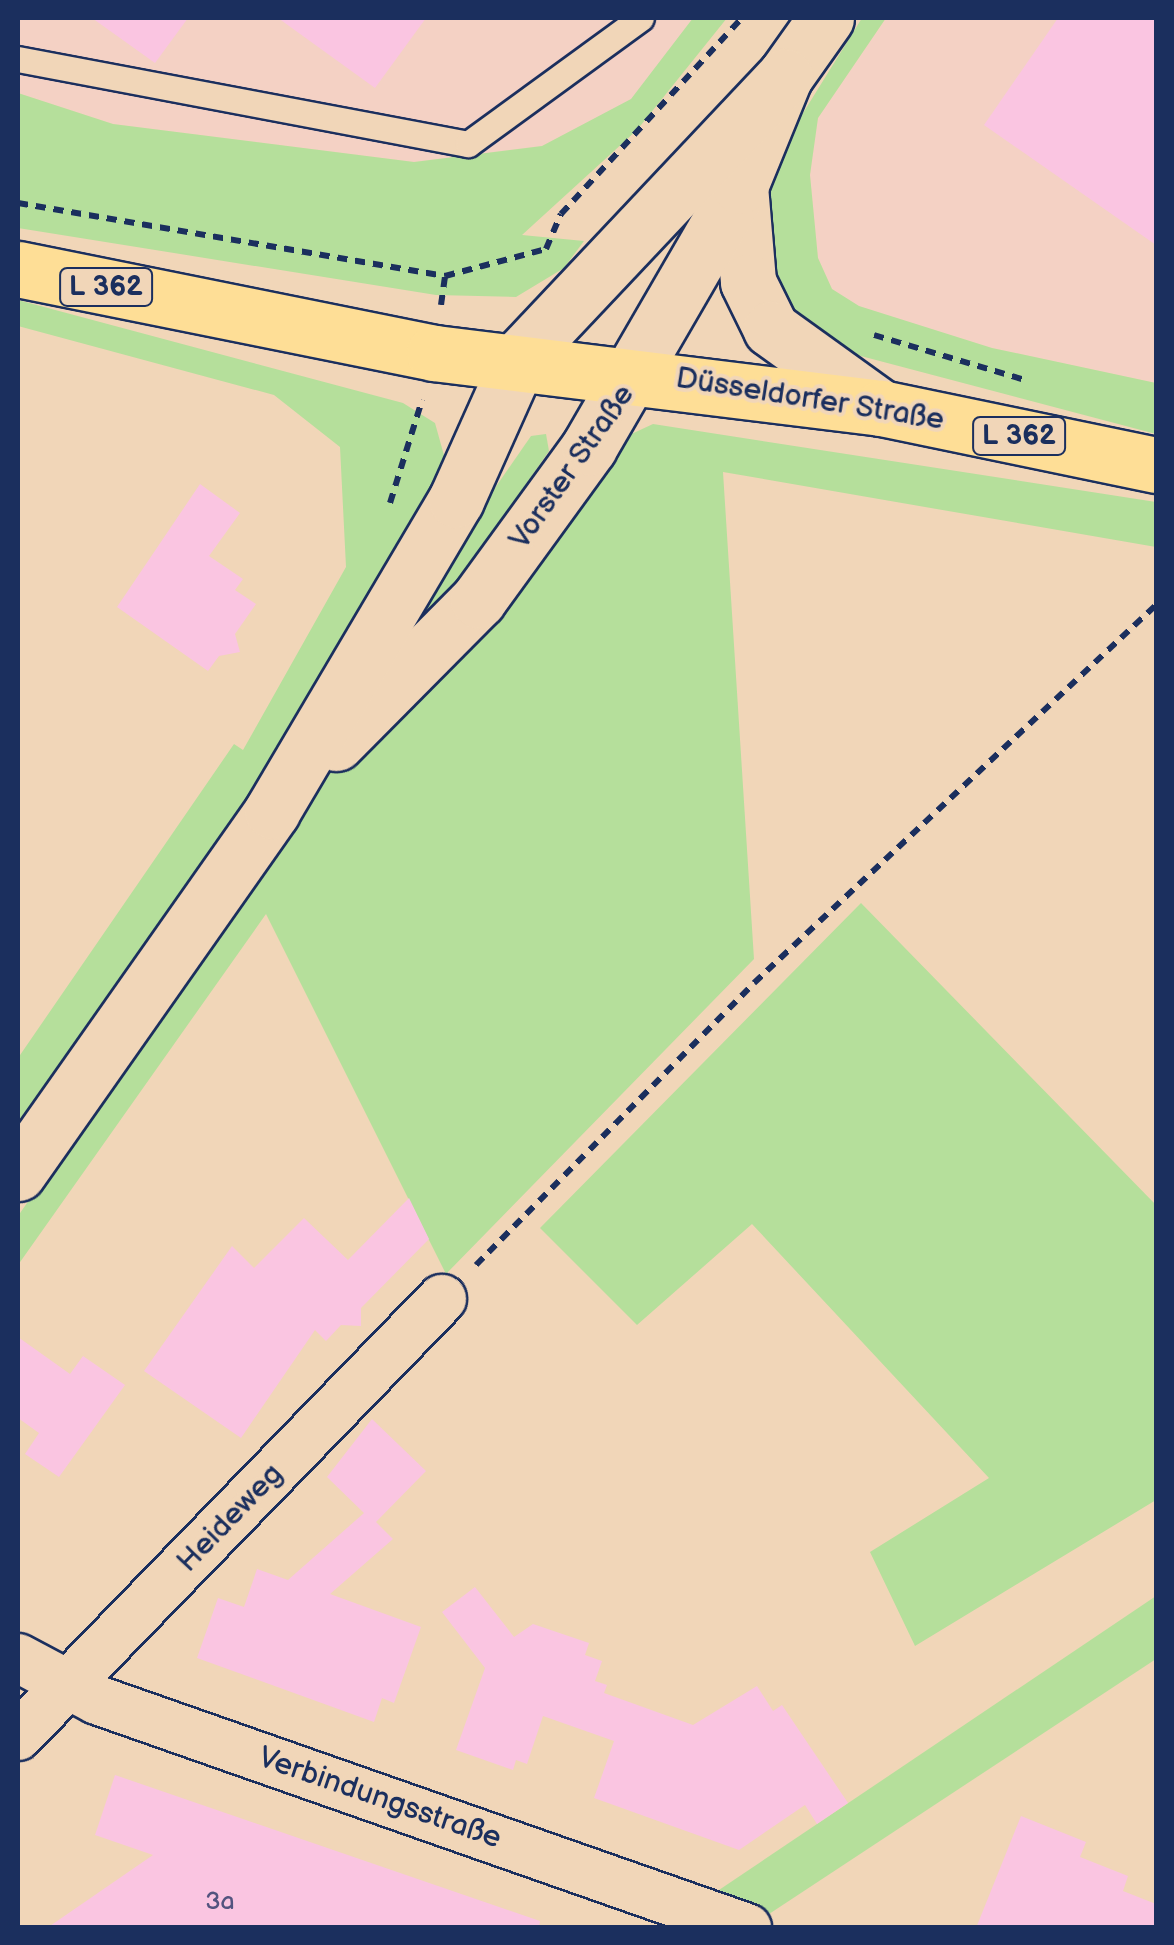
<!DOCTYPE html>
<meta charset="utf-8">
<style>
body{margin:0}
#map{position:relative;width:1174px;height:1945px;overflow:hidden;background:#f1d6b8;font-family:"Balsamiq Sans",sans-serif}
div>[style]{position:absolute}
.built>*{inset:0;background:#f4d1c4}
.green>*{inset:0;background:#b5df9b}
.building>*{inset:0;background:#fac5e1}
.path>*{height:6px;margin-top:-3px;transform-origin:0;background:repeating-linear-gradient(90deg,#1b2f5e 0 10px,transparent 0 18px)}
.roads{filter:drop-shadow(2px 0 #1b2f5e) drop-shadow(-2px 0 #1b2f5e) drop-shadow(0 2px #1b2f5e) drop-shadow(0 -2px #1b2f5e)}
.service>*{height:25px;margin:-12.5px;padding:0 12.5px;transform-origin:12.5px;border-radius:12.5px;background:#f1d6b8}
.minor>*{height:48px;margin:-24px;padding:0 24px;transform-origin:24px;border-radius:24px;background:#f1d6b8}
.tertiary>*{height:55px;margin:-27.5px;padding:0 27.5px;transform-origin:27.5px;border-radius:27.5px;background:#f1d6b8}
.primary>*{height:55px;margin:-27.5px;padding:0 27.5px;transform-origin:27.5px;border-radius:27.5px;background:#fede96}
span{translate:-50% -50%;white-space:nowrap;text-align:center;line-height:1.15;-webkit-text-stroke:8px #f1d6b8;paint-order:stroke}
.number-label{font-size:25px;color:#53547f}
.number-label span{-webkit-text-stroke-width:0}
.shield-label span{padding:2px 8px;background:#f1d6b8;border:2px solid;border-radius:8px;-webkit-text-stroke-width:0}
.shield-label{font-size:28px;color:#1b2f5e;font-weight:700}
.street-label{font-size:30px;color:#1b2f5e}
.frame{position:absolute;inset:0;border:20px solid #1b2f5e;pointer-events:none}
</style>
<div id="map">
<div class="built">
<i style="clip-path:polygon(18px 18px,693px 18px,631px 100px,542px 146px,414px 162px,113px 124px,18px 93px)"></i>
<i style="clip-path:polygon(886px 18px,1156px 18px,1156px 383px,992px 348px,858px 306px,832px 289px,818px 258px,810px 175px,818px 118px)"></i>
</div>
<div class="green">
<i style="clip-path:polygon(693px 18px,727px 18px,637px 130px,522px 235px,584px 241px,564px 268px,516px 297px,436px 295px,18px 228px,18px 93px,113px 124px,414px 162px,542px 146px,631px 99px)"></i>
<i style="clip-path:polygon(862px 18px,886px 18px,818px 118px,810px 175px,818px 258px,832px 289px,859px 306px,992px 348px,1156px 383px,1156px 434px,857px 355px,818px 338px,780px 298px,756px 221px,772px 163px)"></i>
<i style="clip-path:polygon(18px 300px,403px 403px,435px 423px,445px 459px,370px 623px,18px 1135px,18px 1058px,234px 744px,243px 750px,346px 567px,340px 447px,274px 395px,18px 326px)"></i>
<i style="clip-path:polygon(653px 424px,1156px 502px,1156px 547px,723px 472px,754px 959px,446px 1274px,266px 914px,18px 1265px,18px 1216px,317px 785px,612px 443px)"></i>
<i style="clip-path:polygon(546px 434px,549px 451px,436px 614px,347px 702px,531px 436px)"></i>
<i style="clip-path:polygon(861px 903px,1156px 1205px,1156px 1500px,915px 1646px,870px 1552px,989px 1478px,752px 1224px,637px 1325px,540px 1228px)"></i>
<i style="clip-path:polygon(1156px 1596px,1156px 1659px,763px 1918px,713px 1894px)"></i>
</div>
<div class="building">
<i style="clip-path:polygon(92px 18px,188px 18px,155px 63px)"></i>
<i style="clip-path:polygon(278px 18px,426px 18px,375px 88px)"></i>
<i style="clip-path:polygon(1058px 18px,1156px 18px,1156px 245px,984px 125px)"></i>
<i style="clip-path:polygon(200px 484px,240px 513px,209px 556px,243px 579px,235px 590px,256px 604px,235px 634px,240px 652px,219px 656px,208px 671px,117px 607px)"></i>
<i style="clip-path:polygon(409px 1198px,429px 1239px,361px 1308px,361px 1326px,341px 1325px,326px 1341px,315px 1330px,241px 1438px,144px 1371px,232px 1246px,254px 1268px,304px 1218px,348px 1260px)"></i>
<i style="clip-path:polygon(18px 1337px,70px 1374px,83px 1356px,125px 1385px,59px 1477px,25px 1454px,39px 1433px,18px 1418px)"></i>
<i style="clip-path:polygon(372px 1419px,426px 1471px,376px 1522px,393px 1539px,330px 1594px,421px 1627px,394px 1703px,382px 1698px,374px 1722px,197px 1658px,218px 1598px,244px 1607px,257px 1569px,288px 1580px,364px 1513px,327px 1477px)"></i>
<i style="clip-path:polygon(475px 1587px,514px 1637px,533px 1624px,589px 1643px,585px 1655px,602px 1661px,595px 1681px,607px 1685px,604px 1693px,693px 1725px,757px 1686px,773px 1711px,782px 1705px,848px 1803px,817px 1824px,805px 1805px,739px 1850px,594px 1798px,614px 1741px,543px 1716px,527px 1764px,516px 1760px,513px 1770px,456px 1750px,485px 1668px,442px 1612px)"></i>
<i style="clip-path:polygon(115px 1775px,540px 1921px,539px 1928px,47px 1928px,153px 1855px,95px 1835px)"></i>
<i style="clip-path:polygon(1021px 1816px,1086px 1842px,1080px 1857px,1128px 1876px,1123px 1891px,1156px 1904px,1156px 1928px,976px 1928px)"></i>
</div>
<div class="path">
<i style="left:18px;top:203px;width:433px;rotate:9.7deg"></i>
<i style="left:445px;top:276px;width:105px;rotate:-15deg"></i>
<i style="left:546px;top:249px;width:38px;rotate:-67deg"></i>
<i style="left:561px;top:214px;width:267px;rotate:-47.3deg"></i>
<i style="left:441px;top:305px;width:29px;rotate:-82deg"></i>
<i style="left:874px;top:335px;width:158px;rotate:16.6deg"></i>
<i style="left:390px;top:503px;width:108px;rotate:-72.7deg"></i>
<i style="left:476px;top:1265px;width:396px;rotate:-45.4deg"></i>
<i style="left:754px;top:983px;width:552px;rotate:-43.24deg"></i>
</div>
<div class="roads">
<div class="service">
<i style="left:18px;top:59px;width:458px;rotate:10.7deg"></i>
<i style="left:468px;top:144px;width:214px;rotate:-36.1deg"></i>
</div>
<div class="minor">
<i style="left:18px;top:1658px;width:89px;rotate:28deg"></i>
<i style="left:97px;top:1700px;width:689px;rotate:19.33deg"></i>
<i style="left:18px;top:1736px;width:609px;rotate:-45.87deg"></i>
</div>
<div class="tertiary">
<i style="left:740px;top:186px;width:96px;rotate:85.2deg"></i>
<i style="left:748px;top:282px;width:52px;rotate:63.9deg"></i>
<i style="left:771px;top:329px;width:135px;rotate:35.7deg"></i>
<i style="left:336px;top:743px;width:202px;rotate:-45.2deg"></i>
<i style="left:478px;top:600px;width:189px;rotate:-54deg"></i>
<i style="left:589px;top:447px;width:302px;rotate:-59.9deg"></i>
<i style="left:740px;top:186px;width:119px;rotate:-67.8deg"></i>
<i style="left:785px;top:76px;width:71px;rotate:-54.7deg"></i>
<i style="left:18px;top:1173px;width:442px;rotate:-54.9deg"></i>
<i style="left:272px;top:811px;width:361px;rotate:-59.4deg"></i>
<i style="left:456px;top:500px;width:157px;rotate:-65.9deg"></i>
<i style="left:520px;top:357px;width:386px;rotate:-46.7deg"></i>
</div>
<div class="primary">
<i style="left:18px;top:269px;width:424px;rotate:11.4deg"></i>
<i style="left:434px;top:353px;width:450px;rotate:7deg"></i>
<i style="left:881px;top:408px;width:281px;rotate:11.7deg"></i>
</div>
</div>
<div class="number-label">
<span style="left:220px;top:1902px">3a</span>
</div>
<div class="shield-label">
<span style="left:106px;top:287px">L 362</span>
<span style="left:1019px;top:436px">L 362</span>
</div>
<div class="street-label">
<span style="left:810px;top:399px;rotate:9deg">Düsseldorfer Straße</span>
<span style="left:572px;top:467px;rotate:-55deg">Vorster Straße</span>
<span style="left:230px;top:1518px;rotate:-46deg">Heideweg</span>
<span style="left:380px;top:1798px;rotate:19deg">Verbindungsstraße</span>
</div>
<div class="frame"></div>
</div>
